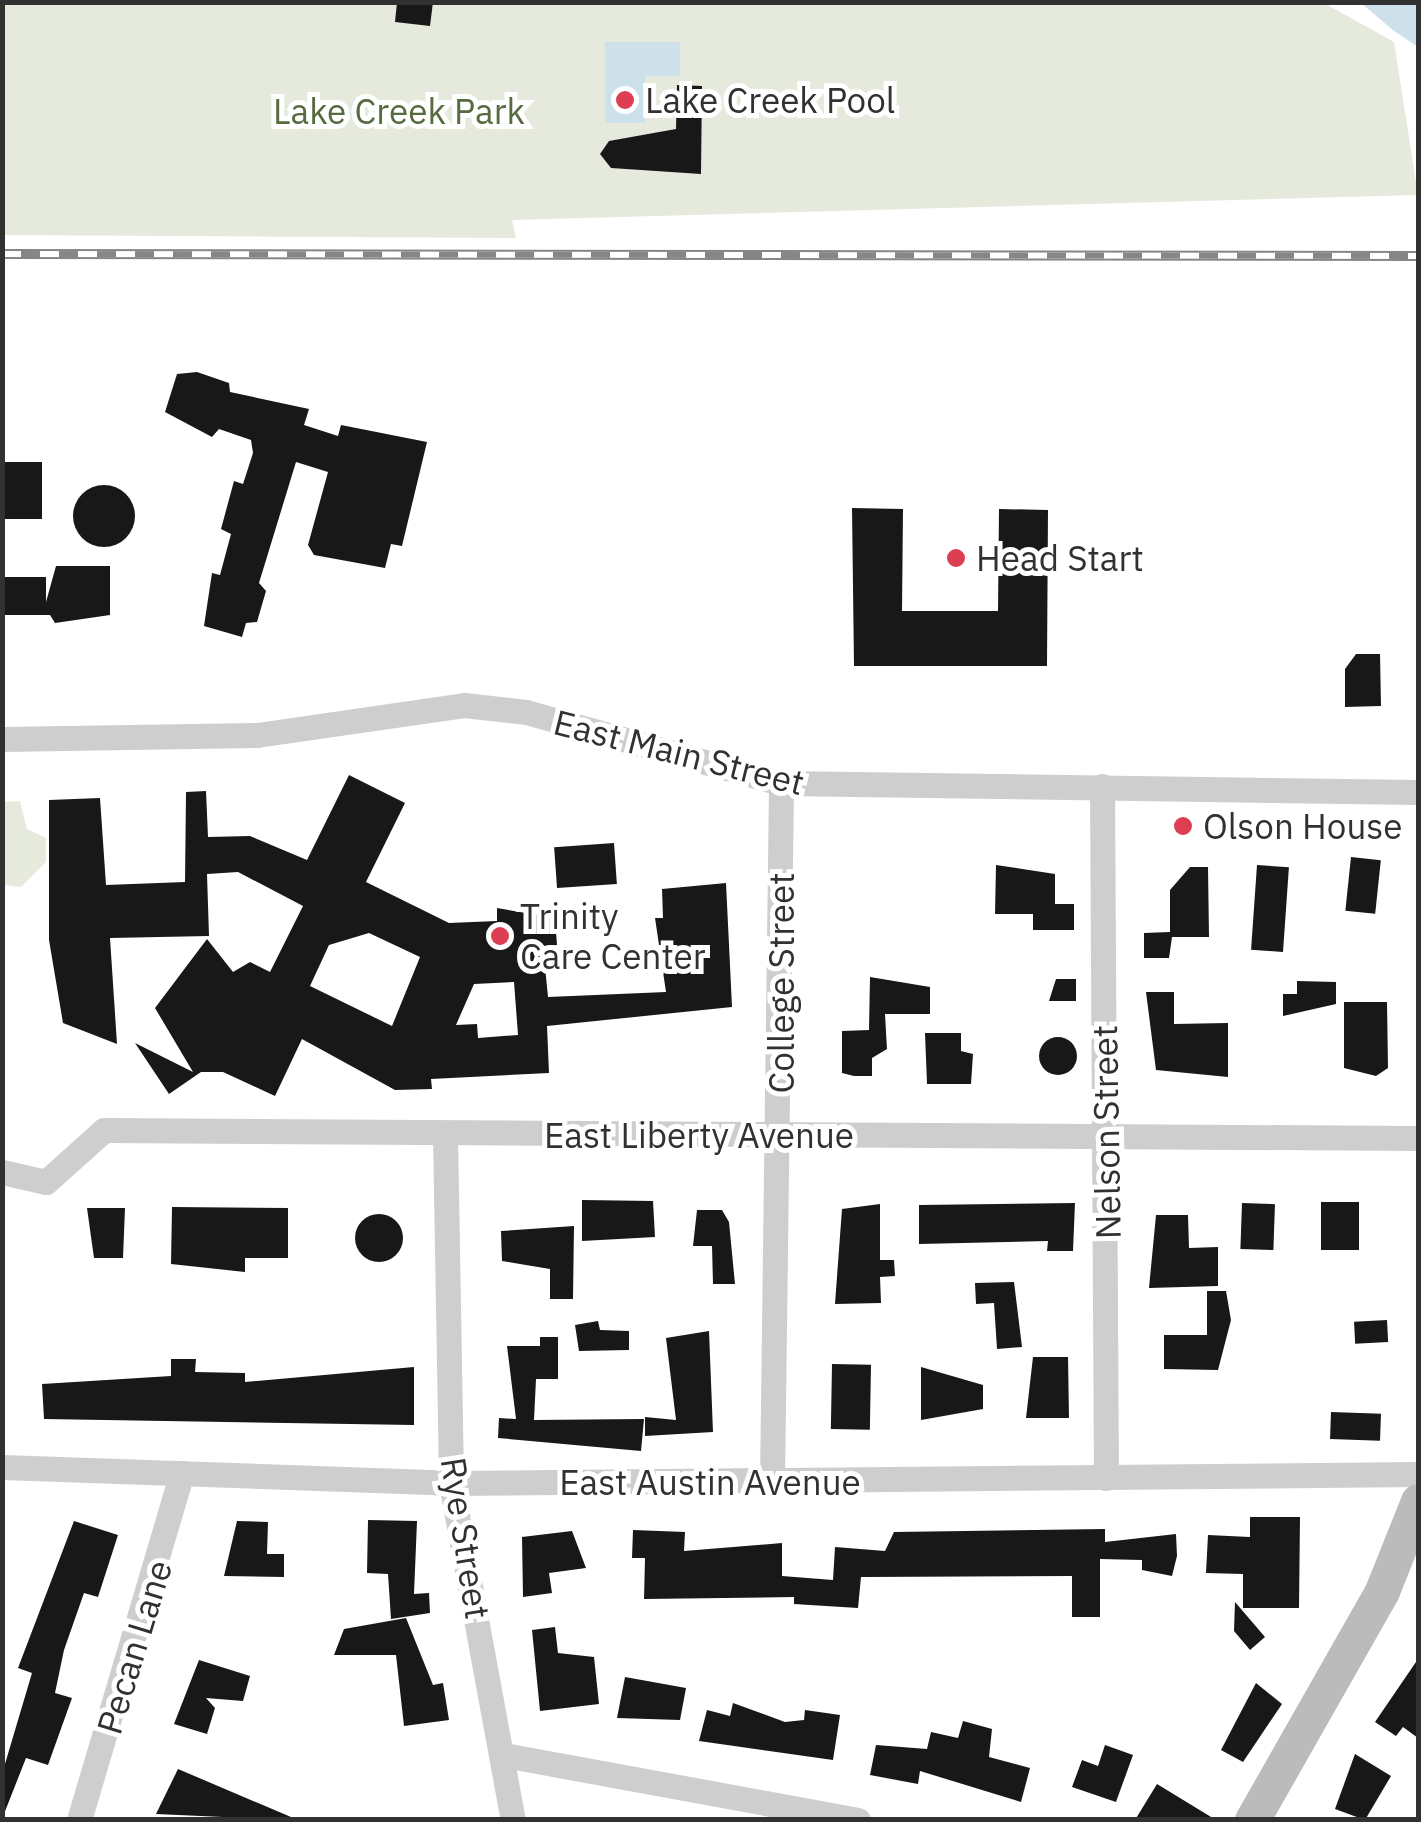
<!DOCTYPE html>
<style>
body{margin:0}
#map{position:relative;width:1421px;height:1822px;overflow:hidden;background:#fff;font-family:"IBM Plex Sans",sans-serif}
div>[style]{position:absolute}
.green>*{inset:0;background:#e5eadd}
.water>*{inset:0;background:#cee1eb}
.building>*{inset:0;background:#181818;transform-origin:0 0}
.round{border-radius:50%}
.street>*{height:25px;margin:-12.5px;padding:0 12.5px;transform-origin:12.5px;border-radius:12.5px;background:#cecece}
.secondary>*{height:35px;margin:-17.5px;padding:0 17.5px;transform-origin:17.5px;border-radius:17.5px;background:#bbb}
.rail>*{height:10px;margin-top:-5px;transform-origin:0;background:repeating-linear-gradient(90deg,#fff 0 19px,#868686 0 38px);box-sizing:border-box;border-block:2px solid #868686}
.dots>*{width:28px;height:28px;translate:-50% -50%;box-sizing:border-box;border:5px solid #fff;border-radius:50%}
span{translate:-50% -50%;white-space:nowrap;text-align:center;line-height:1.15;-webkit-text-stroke:10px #fff;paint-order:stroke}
.poi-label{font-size:35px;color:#313131}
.left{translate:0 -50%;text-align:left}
.park-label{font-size:35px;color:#566b40}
.street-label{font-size:35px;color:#313131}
.frame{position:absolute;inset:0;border:5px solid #313131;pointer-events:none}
</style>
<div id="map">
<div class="green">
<i style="clip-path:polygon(3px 2px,1324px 3px,1394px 42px,1418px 195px,512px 220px,516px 238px,3px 235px)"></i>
<i style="clip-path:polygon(20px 801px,27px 829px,46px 838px,46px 862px,21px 887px,3px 885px,3px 802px)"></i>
</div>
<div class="water">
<i style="clip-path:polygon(1361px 3px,1418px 4px,1418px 47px,1394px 31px)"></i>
<i style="clip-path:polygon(605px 42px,680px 42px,680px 76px,645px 76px,645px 123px,605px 123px)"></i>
</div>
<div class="building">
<i style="clip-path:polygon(397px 2px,433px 2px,430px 26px,395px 22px)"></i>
<i style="clip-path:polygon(677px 85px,702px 86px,701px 174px,611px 168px,600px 154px,609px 141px,676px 129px)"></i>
<i style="clip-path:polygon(197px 372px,229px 383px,230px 392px,309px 409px,304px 425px,338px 436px,341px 425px,427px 442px,402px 546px,391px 544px,385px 568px,314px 555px,308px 545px,328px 472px,296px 462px,259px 583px,266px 591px,257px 622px,246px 623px,242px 637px,204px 626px,212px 573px,220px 575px,231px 534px,221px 529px,234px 481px,243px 484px,253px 453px,251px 440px,219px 429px,212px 437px,165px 412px,177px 374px)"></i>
<i style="left:2px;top:462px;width:40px;height:57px"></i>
<i class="round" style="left:73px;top:485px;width:62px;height:62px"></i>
<i style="clip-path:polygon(852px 508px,903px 509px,902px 611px,998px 611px,999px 509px,1048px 510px,1047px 666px,854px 666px)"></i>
<i style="clip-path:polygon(56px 566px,110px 566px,110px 615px,55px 623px,50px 615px,2px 615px,2px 577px,46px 577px,46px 602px)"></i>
<i style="clip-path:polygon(1356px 654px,1380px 654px,1381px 706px,1345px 707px,1345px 669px)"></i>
<i style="clip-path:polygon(evenodd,349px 775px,405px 803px,366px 882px,449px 923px,497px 921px,497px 908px,555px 918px,557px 945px,543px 946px,548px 997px,666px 992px,655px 918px,663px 918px,662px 889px,726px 883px,732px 1007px,547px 1026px,549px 1073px,431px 1079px,432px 1089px,395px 1090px,302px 1039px,275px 1096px,223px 1072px,201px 1072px,169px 1094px,135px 1043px,193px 1072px,155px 1008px,207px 939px,233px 972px,250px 962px,270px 972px,303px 906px,238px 872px,207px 874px,209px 936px,110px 938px,117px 1044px,63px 1023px,49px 940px,49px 800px,100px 798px,106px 885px,185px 882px,186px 792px,206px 791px,208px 837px,250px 836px,307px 860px,349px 775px,369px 933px,420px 957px,392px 1026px,310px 986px,329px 945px,369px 933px,349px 775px,514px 982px,518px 1035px,478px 1038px,477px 1024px,456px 1025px,474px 984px,514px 982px)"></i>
<i style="left:614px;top:843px;width:41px;height:60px;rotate:86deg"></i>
<i style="left:1351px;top:857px;width:30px;height:54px;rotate:6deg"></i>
<i style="clip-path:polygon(996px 865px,1055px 874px,1055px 904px,1074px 904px,1074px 930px,1033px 930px,1033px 914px,995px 914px)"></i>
<i style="left:1257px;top:865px;width:32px;height:85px;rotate:4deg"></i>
<i style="clip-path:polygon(1190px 867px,1208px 867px,1209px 937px,1172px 937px,1169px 958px,1144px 958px,1144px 933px,1170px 932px,1170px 890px)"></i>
<i style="clip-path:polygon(870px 977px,930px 987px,930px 1014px,885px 1014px,887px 1049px,872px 1058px,872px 1076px,854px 1076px,842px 1073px,842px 1031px,869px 1030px)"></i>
<i style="clip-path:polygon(1056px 979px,1076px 979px,1076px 1001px,1049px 1001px)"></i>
<i style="clip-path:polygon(1297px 981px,1336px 982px,1336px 1004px,1283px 1016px,1283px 994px,1297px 994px)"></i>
<i style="clip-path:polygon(1146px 992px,1174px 992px,1174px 1024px,1228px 1023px,1228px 1077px,1156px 1070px)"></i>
<i style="clip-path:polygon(1344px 1002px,1387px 1002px,1388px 1068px,1376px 1076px,1344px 1068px)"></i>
<i style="clip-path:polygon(925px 1033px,961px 1033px,961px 1051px,973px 1054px,971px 1084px,927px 1084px)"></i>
<i class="round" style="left:1039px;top:1037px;width:38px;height:38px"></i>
<i style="clip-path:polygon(582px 1200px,653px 1201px,655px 1237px,582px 1241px)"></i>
<i style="left:1321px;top:1202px;width:38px;height:48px"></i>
<i style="clip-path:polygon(1075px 1203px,1073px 1251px,1047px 1251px,1048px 1241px,919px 1244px,919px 1205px)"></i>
<i style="left:1242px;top:1203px;width:33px;height:46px;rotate:2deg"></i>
<i style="clip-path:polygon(880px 1204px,880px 1260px,894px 1260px,895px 1276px,880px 1277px,881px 1303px,835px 1304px,842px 1209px)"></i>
<i style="clip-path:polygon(172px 1207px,288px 1208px,288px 1258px,245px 1258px,245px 1272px,171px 1264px)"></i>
<i style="clip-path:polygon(87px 1208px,125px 1208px,123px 1258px,94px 1258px)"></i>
<i style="clip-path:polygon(697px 1210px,722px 1210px,729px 1222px,735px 1284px,713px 1284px,712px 1246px,693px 1246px)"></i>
<i class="round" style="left:355px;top:1214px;width:48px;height:48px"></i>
<i style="clip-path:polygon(1156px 1215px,1188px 1215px,1189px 1248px,1218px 1247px,1218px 1286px,1149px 1288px)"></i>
<i style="clip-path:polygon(574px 1226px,573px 1299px,550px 1299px,550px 1269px,502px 1261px,501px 1231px)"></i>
<i style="clip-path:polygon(1014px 1282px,1022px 1347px,997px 1349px,994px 1303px,976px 1304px,975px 1283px)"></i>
<i style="clip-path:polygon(1207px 1291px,1226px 1291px,1231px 1320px,1218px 1370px,1164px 1369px,1164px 1335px,1207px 1335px)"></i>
<i style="left:1387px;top:1320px;width:22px;height:33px;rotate:87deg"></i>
<i style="clip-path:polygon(598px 1321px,600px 1330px,629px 1331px,629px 1350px,579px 1351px,575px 1325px)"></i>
<i style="clip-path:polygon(709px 1331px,713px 1432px,645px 1436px,645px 1417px,676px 1420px,666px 1338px)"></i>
<i style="clip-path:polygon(540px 1337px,558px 1337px,558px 1379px,536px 1379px,534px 1420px,644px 1419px,641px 1451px,498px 1438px,499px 1418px,516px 1419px,507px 1346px,540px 1346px)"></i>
<i style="clip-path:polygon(1033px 1357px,1068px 1357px,1069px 1418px,1026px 1418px)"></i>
<i style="clip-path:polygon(171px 1359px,196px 1359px,195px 1372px,245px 1373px,245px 1382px,414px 1367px,414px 1425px,44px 1419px,42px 1384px,171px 1376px)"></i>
<i style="left:832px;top:1364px;width:39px;height:65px;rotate:1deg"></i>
<i style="clip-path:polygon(921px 1367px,983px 1385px,983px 1409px,921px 1420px)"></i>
<i style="left:1331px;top:1412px;width:50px;height:27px;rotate:2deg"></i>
<i style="clip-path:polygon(1250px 1517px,1300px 1517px,1299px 1608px,1243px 1608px,1243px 1574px,1206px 1573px,1208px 1535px,1250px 1537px)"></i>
<i style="clip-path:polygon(368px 1520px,417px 1521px,414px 1594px,429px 1593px,430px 1613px,391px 1619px,388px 1574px,367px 1573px)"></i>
<i style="clip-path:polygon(74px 1521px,118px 1535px,98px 1597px,84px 1593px,64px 1650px,55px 1693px,72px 1698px,48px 1765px,26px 1758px,2px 1819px,2px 1774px,32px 1673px,18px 1668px)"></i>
<i style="clip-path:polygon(237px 1521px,268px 1522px,267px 1554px,284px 1554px,284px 1577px,224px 1576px)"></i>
<i style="clip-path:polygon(1105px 1529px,1105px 1542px,1176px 1534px,1177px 1556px,1172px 1576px,1142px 1570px,1142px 1560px,1100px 1559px,1100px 1617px,1072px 1617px,1072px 1576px,861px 1577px,858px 1608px,794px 1604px,794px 1597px,644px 1599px,645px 1558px,632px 1558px,633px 1530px,685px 1532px,684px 1551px,782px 1543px,782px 1576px,833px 1580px,835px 1547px,885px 1551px,894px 1532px)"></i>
<i style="clip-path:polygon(572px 1531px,586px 1568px,549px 1573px,552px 1593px,523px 1597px,522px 1537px)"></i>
<i style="clip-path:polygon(1235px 1602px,1265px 1637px,1250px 1650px,1234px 1631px)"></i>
<i style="clip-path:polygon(406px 1618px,433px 1685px,443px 1683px,449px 1720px,404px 1726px,396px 1655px,334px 1655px,344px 1629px)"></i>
<i style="clip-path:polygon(555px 1627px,558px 1653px,594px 1657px,599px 1704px,540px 1711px,532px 1630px)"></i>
<i style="clip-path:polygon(1418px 1659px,1418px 1738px,1403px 1727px,1396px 1736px,1375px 1722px)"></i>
<i style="clip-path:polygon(199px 1660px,250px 1676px,243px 1701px,206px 1698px,215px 1708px,207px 1734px,174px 1724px)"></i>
<i style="clip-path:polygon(625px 1677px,686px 1688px,680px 1720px,617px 1718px)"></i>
<i style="clip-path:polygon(1256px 1683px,1282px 1704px,1243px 1762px,1221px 1750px)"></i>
<i style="clip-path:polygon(733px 1703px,785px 1722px,804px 1720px,805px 1710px,840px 1715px,833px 1760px,699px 1741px,707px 1710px,730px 1716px)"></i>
<i style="clip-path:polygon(963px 1721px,992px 1729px,989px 1757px,1030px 1768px,1021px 1802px,920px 1771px,918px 1784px,870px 1775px,876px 1745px,927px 1749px,931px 1732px,958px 1738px)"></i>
<i style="clip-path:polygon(1105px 1745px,1133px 1755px,1116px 1802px,1072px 1787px,1082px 1760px,1098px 1766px)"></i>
<i style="clip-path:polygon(1355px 1754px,1391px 1776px,1365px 1820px,1335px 1809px)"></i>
<i style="clip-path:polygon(178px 1769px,291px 1817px,290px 1820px,156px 1814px)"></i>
<i style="clip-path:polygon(1157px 1784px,1216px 1820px,1135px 1820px)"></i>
</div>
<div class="street">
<i style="left:2px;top:739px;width:255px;rotate:-0.9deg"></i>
<i style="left:257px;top:735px;width:209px;rotate:-8.2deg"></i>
<i style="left:464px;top:705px;width:62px;rotate:6.4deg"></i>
<i style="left:526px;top:712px;width:265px;rotate:15.6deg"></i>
<i style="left:781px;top:783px;width:637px;rotate:0.81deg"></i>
<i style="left:1102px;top:786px;width:692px;rotate:89.67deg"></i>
<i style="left:445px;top:1134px;width:349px;rotate:89deg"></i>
<i style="left:451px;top:1483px;width:343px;rotate:79.6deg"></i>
<i style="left:2px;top:1172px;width:45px;rotate:12.8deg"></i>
<i style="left:46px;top:1182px;width:78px;rotate:-41.9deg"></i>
<i style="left:104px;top:1130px;width:1314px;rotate:0.35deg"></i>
<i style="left:2px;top:1467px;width:449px;rotate:2deg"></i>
<i style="left:451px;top:1483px;width:967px;rotate:-0.53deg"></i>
<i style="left:772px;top:1482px;width:699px;rotate:-89.26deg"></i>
<i style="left:504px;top:1755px;width:360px;rotate:10.4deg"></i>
<i style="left:79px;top:1820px;width:362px;rotate:-73.5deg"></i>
</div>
<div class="secondary">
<i style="left:1252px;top:1820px;width:263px;rotate:-60.4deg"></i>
<i style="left:1382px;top:1591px;width:97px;rotate:-68.2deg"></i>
</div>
<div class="rail">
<i style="left:2px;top:254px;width:1416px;rotate:0.08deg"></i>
</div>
<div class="dots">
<i style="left:625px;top:100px;background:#dd3e51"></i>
<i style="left:956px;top:558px;background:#dd3e51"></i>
<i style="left:1183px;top:826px;background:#dd3e51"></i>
<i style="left:500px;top:936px;background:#dd3e51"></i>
</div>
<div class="poi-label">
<span class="left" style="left:645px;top:100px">Lake Creek Pool</span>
<span class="left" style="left:976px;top:558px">Head Start</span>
<span class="left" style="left:1203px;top:826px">Olson House</span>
<span class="left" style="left:520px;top:936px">Trinity<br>Care Center</span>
</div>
<div class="park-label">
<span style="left:399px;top:111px">Lake Creek Park</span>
</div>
<div class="street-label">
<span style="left:679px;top:752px;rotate:14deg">East Main Street</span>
<span style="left:781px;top:983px;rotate:-90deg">College Street</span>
<span style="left:1106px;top:1132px;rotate:-91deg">Nelson Street</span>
<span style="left:699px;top:1135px">East Liberty Avenue</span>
<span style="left:710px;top:1482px">East Austin Avenue</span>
<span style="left:466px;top:1538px;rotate:81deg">Rye Street</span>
<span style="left:134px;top:1647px;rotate:-73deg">Pecan Lane</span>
</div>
<div class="frame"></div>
</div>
